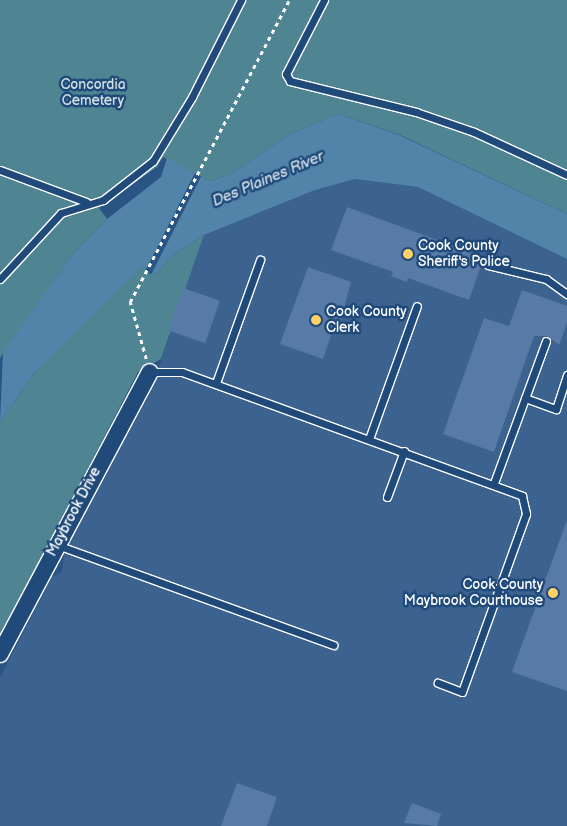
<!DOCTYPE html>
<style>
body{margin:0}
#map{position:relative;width:567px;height:826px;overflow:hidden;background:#2a5483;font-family:"Balsamiq Sans",sans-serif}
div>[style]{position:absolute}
.built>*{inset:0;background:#3c6290}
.green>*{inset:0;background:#4f8492}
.water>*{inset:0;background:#5284a9}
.pier>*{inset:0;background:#2a5483;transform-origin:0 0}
.building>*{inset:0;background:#577aa6;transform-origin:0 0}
.path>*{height:2.5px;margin-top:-1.25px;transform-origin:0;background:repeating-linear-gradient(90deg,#fff 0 4px,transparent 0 8px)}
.roads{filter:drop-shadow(1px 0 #fff) drop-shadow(-1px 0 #fff) drop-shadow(0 1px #fff) drop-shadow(0 -1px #fff)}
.service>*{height:7px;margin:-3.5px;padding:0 3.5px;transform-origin:3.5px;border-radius:3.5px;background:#1f4a7a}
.tertiary>*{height:16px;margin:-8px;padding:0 8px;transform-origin:8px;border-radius:8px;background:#1f4a7a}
.dots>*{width:14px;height:14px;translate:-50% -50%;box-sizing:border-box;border:2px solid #1f4a7a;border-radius:50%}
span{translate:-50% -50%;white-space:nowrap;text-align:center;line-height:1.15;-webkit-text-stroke:5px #1f4a7a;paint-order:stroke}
.park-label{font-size:14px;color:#d3e0e4}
.poi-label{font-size:14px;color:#fff}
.left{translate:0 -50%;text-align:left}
.right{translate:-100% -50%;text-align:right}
.street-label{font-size:14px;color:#fff}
.water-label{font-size:15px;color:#d4e0ea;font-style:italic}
</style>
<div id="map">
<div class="built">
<i style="clip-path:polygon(355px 179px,418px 187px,567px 259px,567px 826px,0 826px,0 677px,52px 577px,62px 572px,66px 537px,89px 507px,150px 393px,204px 235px,315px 190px)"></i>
</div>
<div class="green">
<i style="clip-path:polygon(0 0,567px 0,567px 214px,400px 135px,338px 114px,288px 135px,231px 174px,210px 181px,163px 157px,157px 167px,99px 208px,107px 219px,73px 254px,0 358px)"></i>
<i style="clip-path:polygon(204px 235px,161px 359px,138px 372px,0 637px,0 422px,35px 372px,81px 322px,142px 266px,156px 274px,173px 255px)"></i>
</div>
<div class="water">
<i style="clip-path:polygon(338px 114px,399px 135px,567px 214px,567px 259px,418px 187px,355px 179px,315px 190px,204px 235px,173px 255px,156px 274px,142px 267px,35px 372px,0 422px,3px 352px,73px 254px,107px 219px,161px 177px,167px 158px,210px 181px,231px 174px,288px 135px)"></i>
</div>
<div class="pier">
<i style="left:195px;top:173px;width:7px;height:110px;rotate:27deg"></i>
</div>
<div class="building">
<i style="clip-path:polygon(347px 207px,484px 257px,469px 300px,408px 278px,407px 282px,391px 276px,393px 272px,331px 250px)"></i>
<i style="clip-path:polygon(308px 267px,351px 282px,339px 329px,334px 327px,323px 359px,280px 344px)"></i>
<i style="left:183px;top:288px;width:39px;height:45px;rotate:19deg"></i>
<i style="clip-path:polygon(522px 290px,567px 306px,567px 323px,559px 345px,547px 336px,534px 336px,494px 452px,443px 434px,484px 318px,509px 326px)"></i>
<i style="clip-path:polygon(567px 520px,567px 691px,512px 672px)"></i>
<i style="clip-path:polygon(237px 783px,277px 797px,267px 826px,221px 826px)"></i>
<i style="clip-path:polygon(412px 803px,441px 814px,437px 826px,404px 823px)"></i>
</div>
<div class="path">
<i style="left:146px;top:359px;width:59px;rotate:-105.7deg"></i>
<i style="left:130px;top:302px;width:341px;rotate:-62.2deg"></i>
</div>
<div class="roads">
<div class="service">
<i style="left:324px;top:0;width:83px;rotate:117.2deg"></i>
<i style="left:286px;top:74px;width:8px;rotate:60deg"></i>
<i style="left:290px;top:81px;width:130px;rotate:13.8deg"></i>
<i style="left:416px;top:112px;width:61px;rotate:19deg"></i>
<i style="left:474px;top:132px;width:102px;rotate:24.8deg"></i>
<i style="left:0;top:170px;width:92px;rotate:20.4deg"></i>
<i style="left:488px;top:265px;width:60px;rotate:13.6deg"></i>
<i style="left:546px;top:279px;width:26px;rotate:36deg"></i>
<i style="left:0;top:279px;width:90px;rotate:-47.3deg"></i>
<i style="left:61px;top:213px;width:44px;rotate:-17.2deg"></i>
<i style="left:103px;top:200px;width:63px;rotate:-38deg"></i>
<i style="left:153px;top:161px;width:75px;rotate:-58.6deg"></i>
<i style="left:192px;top:97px;width:109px;rotate:-63.2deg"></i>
<i style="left:150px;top:372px;width:32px"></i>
<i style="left:182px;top:372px;width:362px;rotate:20deg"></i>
<i style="left:522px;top:496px;width:18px;rotate:77deg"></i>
<i style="left:526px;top:514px;width:189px;rotate:109.8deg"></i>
<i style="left:462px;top:692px;width:26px;rotate:-159deg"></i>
<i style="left:216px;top:383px;width:131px;rotate:-70.3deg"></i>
<i style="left:525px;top:398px;width:33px;rotate:20deg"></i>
<i style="left:556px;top:409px;width:36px;rotate:-72deg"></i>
<i style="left:369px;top:439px;width:141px;rotate:-70.2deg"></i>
<i style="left:494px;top:483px;width:151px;rotate:-69.9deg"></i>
<i style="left:387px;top:497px;width:49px;rotate:-69.7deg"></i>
<i style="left:57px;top:545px;width:294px;rotate:19.9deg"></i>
</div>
<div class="tertiary">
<i style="left:0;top:654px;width:319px;rotate:-62deg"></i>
</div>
</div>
<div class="dots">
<i style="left:408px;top:254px;background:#ffd166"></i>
<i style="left:316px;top:320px;background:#ffd166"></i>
<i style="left:553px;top:593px;background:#ffd166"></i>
</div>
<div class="park-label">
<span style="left:93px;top:93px">Concordia<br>Cemetery</span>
</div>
<div class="poi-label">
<span class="left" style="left:418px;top:254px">Cook County<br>Sheriff's Police</span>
<span class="left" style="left:326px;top:320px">Cook County<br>Clerk</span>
<span class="right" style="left:543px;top:593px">Cook County<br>Maybrook Courthouse</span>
</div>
<div class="street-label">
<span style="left:74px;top:512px;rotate:-62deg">Maybrook Drive</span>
</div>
<div class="water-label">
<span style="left:268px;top:179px;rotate:-23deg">Des Plaines River</span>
</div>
</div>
